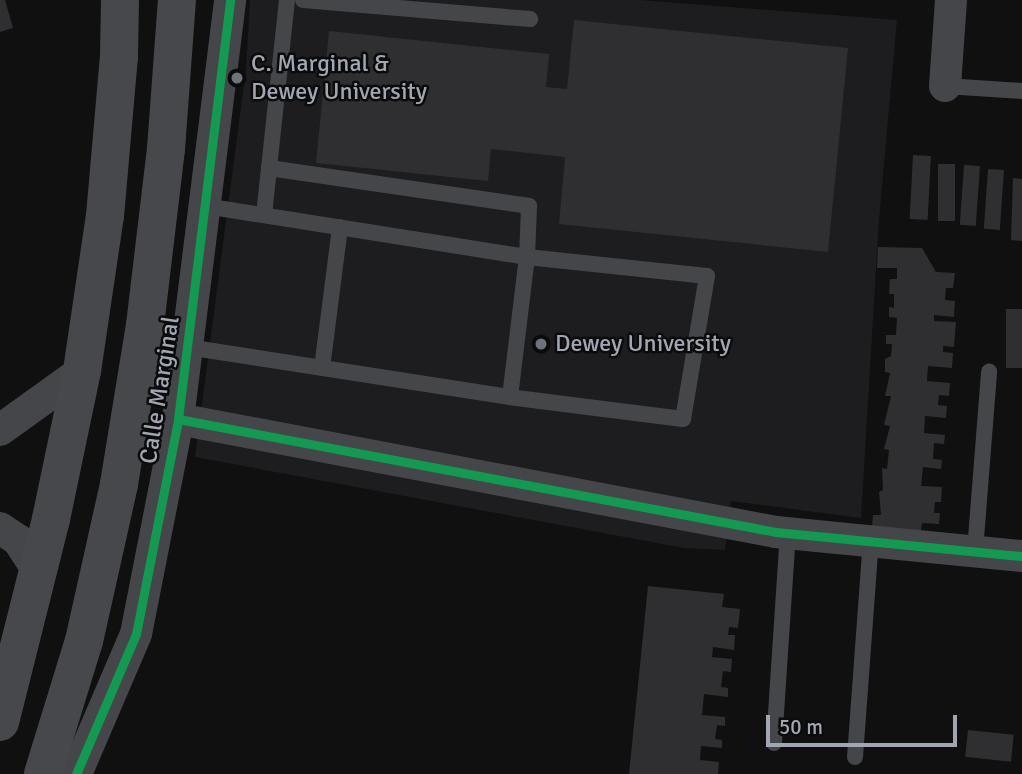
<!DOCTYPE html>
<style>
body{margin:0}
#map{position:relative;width:1022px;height:774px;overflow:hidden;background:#101011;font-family:Signika,sans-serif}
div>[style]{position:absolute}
.built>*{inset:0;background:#1d1d1f}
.building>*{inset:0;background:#2f2f31;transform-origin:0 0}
.service>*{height:16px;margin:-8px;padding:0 8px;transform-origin:8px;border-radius:8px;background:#454649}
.minor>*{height:32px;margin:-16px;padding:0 16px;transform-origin:16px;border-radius:16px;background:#454649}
.primary>*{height:38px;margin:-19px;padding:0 19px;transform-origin:19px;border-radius:19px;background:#47484b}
.cycleway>*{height:9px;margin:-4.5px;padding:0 4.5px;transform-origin:4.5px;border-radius:4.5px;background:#139951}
.dots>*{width:19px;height:19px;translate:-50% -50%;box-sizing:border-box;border:4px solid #0b0b0c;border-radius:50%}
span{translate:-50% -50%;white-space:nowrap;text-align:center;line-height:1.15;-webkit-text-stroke:5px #0b0b0c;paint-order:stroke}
.poi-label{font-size:24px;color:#a0a6b2}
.left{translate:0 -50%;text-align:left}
.street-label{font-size:24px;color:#a0a6b2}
.scale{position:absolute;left:766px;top:715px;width:191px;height:32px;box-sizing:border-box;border:4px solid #a0a6b2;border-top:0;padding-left:9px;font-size:21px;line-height:24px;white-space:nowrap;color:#a0a6b2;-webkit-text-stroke:5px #0b0b0c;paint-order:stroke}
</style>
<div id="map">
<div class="built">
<i style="clip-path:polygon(250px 0,639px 0,897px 20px,879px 219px,861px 518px,731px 501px,725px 550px,684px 548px,195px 457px,246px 69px)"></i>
</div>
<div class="building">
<i style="clip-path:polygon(0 0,5px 0,13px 28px,0 32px)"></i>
<i style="clip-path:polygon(574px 20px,848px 48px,828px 252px,559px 224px,565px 157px,491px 149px,488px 181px,316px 163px,329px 31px,549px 54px,546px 87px,567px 89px)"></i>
<i style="left:913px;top:155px;width:18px;height:64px;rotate:3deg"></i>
<i style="left:938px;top:164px;width:17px;height:57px"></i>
<i style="left:964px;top:165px;width:16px;height:60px;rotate:4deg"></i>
<i style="left:988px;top:169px;width:16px;height:60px;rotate:4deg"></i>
<i style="clip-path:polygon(1013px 178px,1022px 179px,1022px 241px,1011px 240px)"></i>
<i style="clip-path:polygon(878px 247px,922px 248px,936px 272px,955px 273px,953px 288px,946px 288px,945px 300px,955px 301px,954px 317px,934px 315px,934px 321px,956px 322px,954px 347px,943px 346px,943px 352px,953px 353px,952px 368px,928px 366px,927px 381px,950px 383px,949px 396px,939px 395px,938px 405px,947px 406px,946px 418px,925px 416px,924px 433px,945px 435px,944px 444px,934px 443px,933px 459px,942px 460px,941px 469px,923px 467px,921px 486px,942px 487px,941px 502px,935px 502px,934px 513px,940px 513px,939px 524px,922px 523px,921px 531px,872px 526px,873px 515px,881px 515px,879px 492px,883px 490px,882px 468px,887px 469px,889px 450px,884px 449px,890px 426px,884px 425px,891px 396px,885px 396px,890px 373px,885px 372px,885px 359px,891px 356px,892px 344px,886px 344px,886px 335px,896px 335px,897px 318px,889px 317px,889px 307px,894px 308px,894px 294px,889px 294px,890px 279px,897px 279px,897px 268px,877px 268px)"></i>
<i style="left:1006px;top:309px;width:16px;height:59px"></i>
<i style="clip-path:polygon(648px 586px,724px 594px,722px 607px,740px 609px,738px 628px,729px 627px,728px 635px,735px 635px,734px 650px,713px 647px,712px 657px,732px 659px,731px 672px,723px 671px,721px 687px,728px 688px,728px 697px,704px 694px,702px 715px,725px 717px,725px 726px,717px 725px,715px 739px,722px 740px,722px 748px,701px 746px,700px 760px,719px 762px,718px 774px,629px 774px)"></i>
<i style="left:968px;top:730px;width:46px;height:27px;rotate:6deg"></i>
</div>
<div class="service">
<i style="left:303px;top:0;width:228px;rotate:4.8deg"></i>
<i style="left:945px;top:86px;width:77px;rotate:3.7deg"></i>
<i style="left:269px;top:168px;width:263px;rotate:8.3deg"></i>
<i style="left:529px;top:206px;width:51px;rotate:92.2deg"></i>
<i style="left:527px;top:257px;width:181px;rotate:6deg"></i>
<i style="left:707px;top:276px;width:145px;rotate:99.5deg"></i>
<i style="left:683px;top:419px;width:174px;rotate:-172.8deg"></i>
<i style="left:264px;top:215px;width:216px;rotate:-83.9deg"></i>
<i style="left:187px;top:347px;width:327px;rotate:8.8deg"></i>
<i style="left:510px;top:397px;width:141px;rotate:-83.1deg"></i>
<i style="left:527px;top:257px;width:325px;rotate:-171deg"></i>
<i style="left:322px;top:368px;width:142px;rotate:-82.7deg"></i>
<i style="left:975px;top:551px;width:180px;rotate:-85.5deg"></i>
<i style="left:774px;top:743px;width:210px;rotate:-86.2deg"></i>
<i style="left:855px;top:757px;width:217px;rotate:-85.8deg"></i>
</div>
<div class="minor">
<i style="left:945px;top:86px;width:86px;rotate:-86deg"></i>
<i style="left:178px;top:419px;width:609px;rotate:10.7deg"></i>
<i style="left:776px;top:532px;width:247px;rotate:5.6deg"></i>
<i style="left:0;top:430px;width:101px;rotate:-35.7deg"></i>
<i style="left:0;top:528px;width:22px;rotate:34deg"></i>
<i style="left:18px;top:540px;width:38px;rotate:57deg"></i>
<i style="left:76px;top:774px;width:152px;rotate:-66.8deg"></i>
<i style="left:136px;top:634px;width:219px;rotate:-78.9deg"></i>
<i style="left:178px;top:419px;width:422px;rotate:-82.9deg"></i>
</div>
<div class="primary">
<i style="left:0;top:722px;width:209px;rotate:-75.9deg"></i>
<i style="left:51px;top:519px;width:151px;rotate:-78.2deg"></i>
<i style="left:82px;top:371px;width:157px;rotate:-81.6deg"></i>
<i style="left:105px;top:216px;width:160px;rotate:-85deg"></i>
<i style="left:119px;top:57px;width:57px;rotate:-89deg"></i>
<i style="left:43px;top:774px;width:139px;rotate:-72.9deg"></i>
<i style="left:84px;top:641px;width:161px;rotate:-77.4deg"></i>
<i style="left:119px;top:484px;width:161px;rotate:-80.7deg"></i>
<i style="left:145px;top:325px;width:177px;rotate:-83.2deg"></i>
<i style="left:166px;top:149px;width:149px;rotate:-85.8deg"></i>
</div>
<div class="cycleway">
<i style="left:178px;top:419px;width:609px;rotate:10.7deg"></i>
<i style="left:776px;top:532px;width:247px;rotate:5.6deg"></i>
<i style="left:76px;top:774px;width:152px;rotate:-66.8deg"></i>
<i style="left:136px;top:634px;width:219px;rotate:-78.9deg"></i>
<i style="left:178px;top:419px;width:422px;rotate:-82.9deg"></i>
</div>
<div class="dots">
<i style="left:237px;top:78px;background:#6e727a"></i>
<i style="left:541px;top:344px;background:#6e727a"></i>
</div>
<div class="poi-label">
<span class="left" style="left:251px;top:78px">C. Marginal &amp;<br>Dewey University</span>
<span class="left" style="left:555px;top:344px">Dewey University</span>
</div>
<div class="street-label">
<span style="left:160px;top:390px;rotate:-81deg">Calle Marginal</span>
</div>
<div class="scale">50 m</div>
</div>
